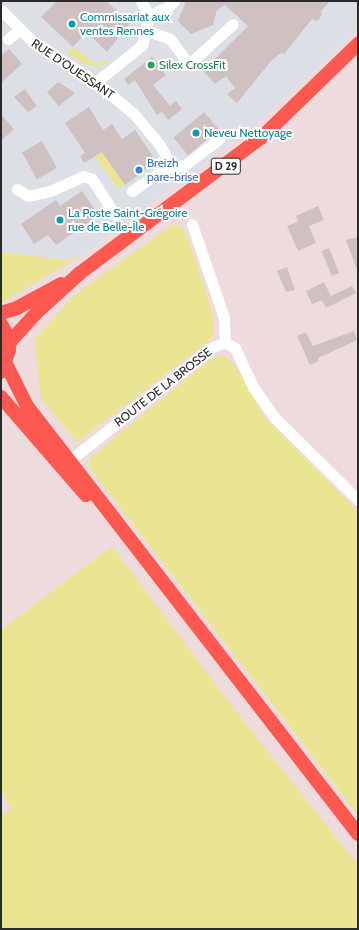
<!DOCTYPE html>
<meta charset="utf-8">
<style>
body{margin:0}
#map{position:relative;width:359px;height:930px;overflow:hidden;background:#eedbde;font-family:Cabin,sans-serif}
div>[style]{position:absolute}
.industrial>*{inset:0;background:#dce0e6}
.green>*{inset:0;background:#eae592}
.building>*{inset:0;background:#cfc0c1;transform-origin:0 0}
.minor>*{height:11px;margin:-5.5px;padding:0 5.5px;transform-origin:5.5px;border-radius:5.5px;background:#fff}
.major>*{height:14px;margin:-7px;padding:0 7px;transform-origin:7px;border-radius:7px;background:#fe5950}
.dots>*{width:11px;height:11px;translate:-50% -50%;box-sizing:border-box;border:2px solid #fff;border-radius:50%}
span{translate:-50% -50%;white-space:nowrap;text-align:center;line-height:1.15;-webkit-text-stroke:4px #fff;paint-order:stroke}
.shield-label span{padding:1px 3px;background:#fff;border:1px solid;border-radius:3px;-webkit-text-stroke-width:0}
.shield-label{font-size:11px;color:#2a2a2a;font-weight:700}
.culture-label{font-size:12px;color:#0d838f}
.left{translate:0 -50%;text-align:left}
.leisure-label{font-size:12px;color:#27864d}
.street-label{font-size:12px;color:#2a2a2a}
.shop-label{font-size:12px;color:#366cbe}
.frame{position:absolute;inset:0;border:2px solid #2a2a2a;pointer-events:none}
</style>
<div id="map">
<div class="industrial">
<i style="clip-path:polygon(1px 1px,358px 1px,358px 24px,339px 48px,253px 126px,82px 255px,65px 260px,1px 252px)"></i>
</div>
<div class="green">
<i style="clip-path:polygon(73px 47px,95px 63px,112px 60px,100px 66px,88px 66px,68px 53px)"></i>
<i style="clip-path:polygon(125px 137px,130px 143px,125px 185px,118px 189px,95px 157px)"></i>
<i style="clip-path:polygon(172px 225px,181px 226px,186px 233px,214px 316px,214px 332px,210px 340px,77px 442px,41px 398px,34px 340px,74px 295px)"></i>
<i style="clip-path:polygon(1px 252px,65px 260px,82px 255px,1px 303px)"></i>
<i style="clip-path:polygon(220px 355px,226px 357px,237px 368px,265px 418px,358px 512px,358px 815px,88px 466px,90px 458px,208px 361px)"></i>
<i style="clip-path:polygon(112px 546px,231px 705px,358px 865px,358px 929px,1px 929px,1px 815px,10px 811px,10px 806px,1px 789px,1px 630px)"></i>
</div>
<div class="building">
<i style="clip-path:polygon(57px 1px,106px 1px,130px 23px,107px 52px,87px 32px,73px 47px,41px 17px)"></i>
<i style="clip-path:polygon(186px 1px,330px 1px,321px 11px,322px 15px,317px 21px,312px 19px,284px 54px,282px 52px,272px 60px,237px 103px,227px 94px,235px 88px,226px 76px,215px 84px,203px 71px,248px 26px,225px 5px,217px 10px,213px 25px,191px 34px,178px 21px)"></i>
<i style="clip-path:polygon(9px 49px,22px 64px,1px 83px,1px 55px)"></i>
<i style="clip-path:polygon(152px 57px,166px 75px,153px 85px,170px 106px,176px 101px,182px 109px,168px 120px,162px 112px,157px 115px,135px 80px,128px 85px,124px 79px)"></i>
<i style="clip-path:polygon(58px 82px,75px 93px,59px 106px,47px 92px)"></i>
<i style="clip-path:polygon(25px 89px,37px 106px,28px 112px,14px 97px)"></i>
<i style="clip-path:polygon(89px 107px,103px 130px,112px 124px,122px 139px,135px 130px,157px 162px,125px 185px,102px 152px,84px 163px,80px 156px,85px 153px,65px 123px)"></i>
<i style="left:204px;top:112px;width:23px;height:40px;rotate:50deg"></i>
<i style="clip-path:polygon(1px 114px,14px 129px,1px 141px)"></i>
<i style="left:42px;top:141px;width:31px;height:23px;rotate:61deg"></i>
<i style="clip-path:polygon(82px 191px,99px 215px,56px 245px,48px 235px,34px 244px,21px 224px,56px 200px,60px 206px)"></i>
<i style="clip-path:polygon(318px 206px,324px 220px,309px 226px,316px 243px,298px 251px,287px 226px,298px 222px,296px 216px)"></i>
<i style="clip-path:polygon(358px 237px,358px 269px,357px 270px,346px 240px)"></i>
<i style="left:329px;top:248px;width:27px;height:8px;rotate:68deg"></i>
<i style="clip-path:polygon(287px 267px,295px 290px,286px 292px,277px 271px)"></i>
<i style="clip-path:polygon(324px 282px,331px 296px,352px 286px,356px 293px,326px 308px,322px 300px,312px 304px,306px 291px)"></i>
<i style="clip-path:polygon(354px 331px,357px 340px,318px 358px,319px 361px,310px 365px,297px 336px,306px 332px,313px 346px)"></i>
</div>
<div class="minor">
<i style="left:1px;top:10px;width:44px;rotate:45deg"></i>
<i style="left:32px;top:41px;width:76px;rotate:32.6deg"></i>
<i style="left:96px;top:82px;width:50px;rotate:40.1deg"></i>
<i style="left:134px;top:114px;width:40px;rotate:50deg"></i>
<i style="left:160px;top:145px;width:26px;rotate:62deg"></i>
<i style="left:149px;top:15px;width:21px;rotate:-23deg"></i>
<i style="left:168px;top:7px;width:8px;rotate:-45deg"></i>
<i style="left:148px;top:31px;width:23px;rotate:20deg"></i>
<i style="left:170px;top:39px;width:31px;rotate:53deg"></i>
<i style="left:189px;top:64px;width:59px;rotate:-42.3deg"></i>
<i style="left:8px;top:39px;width:14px;rotate:-39deg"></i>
<i style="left:96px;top:82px;width:59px;rotate:-38.8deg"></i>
<i style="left:142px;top:45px;width:31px;rotate:-77deg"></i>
<i style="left:149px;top:15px;width:16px;rotate:-120deg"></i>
<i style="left:17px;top:189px;width:13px;rotate:32deg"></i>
<i style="left:28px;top:196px;width:23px;rotate:-13deg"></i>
<i style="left:50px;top:191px;width:36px;rotate:-24deg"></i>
<i style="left:83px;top:176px;width:9px;rotate:18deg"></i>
<i style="left:92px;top:179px;width:44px;rotate:57deg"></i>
<i style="left:132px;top:191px;width:39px;rotate:-35deg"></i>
<i style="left:164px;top:169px;width:21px;rotate:-11deg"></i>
<i style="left:185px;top:165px;width:43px;rotate:-37.4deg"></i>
<i style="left:192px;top:224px;width:99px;rotate:71.2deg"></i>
<i style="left:224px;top:318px;width:24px;rotate:88deg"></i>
<i style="left:64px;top:465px;width:190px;rotate:-38.4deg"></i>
<i style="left:213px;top:347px;width:13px;rotate:-23deg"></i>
<i style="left:225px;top:342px;width:12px;rotate:31deg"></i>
<i style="left:235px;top:348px;width:43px;rotate:65.2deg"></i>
<i style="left:253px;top:387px;width:35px;rotate:55deg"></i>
<i style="left:273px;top:416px;width:120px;rotate:44.7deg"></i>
</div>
<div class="major">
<i style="left:1px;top:313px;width:17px;rotate:-17deg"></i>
<i style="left:17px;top:308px;width:50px;rotate:-28.6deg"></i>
<i style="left:1px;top:324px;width:13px;rotate:61deg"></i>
<i style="left:7px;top:335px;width:15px;rotate:82deg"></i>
<i style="left:9px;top:350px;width:23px;rotate:110deg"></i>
<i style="left:9px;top:343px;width:42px;rotate:-47.9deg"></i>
<i style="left:37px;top:312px;width:58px;rotate:-42.2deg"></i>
<i style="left:80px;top:273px;width:227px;rotate:-36.8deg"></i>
<i style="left:262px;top:137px;width:134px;rotate:-44.1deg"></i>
<i style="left:6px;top:364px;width:47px;rotate:63.4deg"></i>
<i style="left:27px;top:406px;width:541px;rotate:52.28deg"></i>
<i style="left:1px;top:397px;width:130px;rotate:49.1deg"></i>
</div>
<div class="dots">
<i style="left:72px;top:24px;background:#0f9aa8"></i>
<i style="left:151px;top:65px;background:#2e9e5b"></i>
<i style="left:196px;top:133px;background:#0f9aa8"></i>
<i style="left:139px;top:170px;background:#3f7fe0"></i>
<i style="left:60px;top:220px;background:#0f9aa8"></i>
</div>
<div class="shield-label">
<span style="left:226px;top:166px">D 29</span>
</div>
<div class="culture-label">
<span class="left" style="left:80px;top:24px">Commissariat aux<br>ventes Rennes</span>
<span class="left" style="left:204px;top:133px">Neveu Nettoyage</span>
<span class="left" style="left:68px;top:220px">La Poste Saint-Grégoire<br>rue de Belle-Île</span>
</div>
<div class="leisure-label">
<span class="left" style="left:159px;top:65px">Silex CrossFit</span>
</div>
<div class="street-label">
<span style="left:73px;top:69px;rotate:34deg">RUE D'OUESSANT</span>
<span style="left:163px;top:387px;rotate:-38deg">ROUTE DE LA BROSSE</span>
</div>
<div class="shop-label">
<span class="left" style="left:147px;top:170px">Breizh<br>pare-brise</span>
</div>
<div class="frame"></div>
</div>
